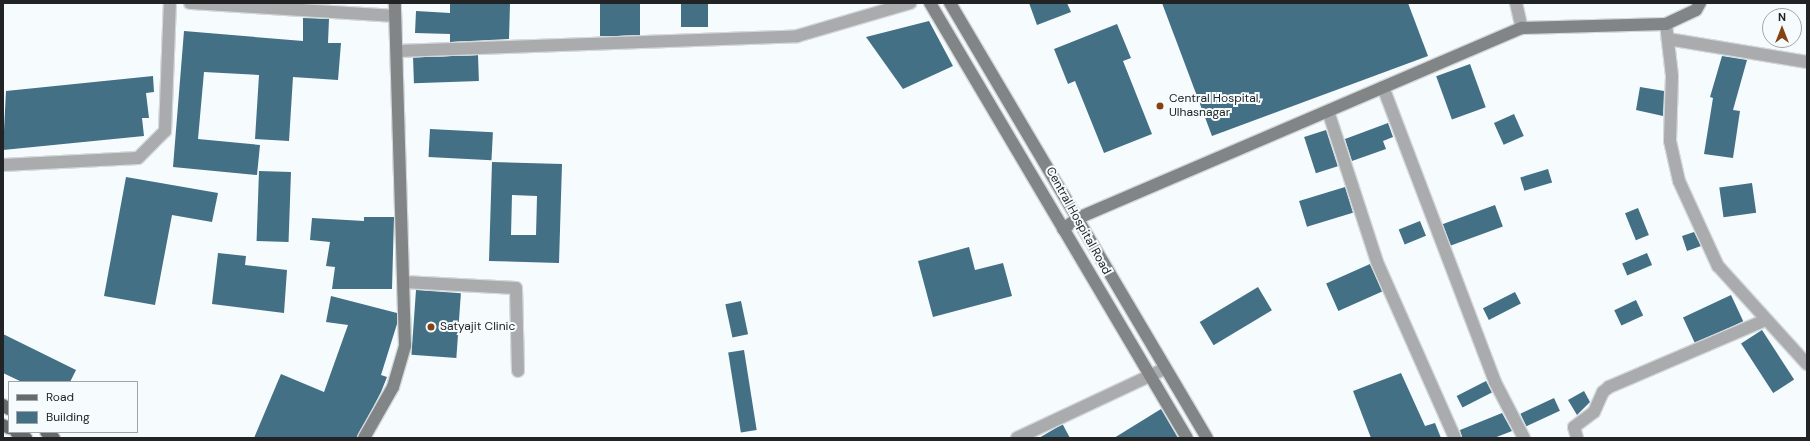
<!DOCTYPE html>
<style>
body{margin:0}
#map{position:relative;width:1810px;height:441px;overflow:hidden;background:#f6fbfe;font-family:"DM Sans",sans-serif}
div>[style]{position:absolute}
.building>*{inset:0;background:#437085;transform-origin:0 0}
.roads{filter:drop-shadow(1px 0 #d4d8db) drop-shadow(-1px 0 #d4d8db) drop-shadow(0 1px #d4d8db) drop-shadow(0 -1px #d4d8db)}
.street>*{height:12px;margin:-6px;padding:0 6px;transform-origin:6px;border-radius:6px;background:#a9abac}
.secondary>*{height:12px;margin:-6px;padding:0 6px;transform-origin:6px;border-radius:6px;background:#818586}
.primary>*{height:12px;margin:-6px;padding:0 6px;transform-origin:6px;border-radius:6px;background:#666a6c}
.dots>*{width:11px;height:11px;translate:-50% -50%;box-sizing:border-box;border:2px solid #f6fbfe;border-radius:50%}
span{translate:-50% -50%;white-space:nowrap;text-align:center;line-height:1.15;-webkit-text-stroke:4px #f6fbfe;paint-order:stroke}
.poi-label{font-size:12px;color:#212324}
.left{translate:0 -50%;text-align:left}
.street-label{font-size:12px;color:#212324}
.frame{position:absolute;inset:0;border:4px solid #212324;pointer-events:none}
.legend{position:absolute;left:8px;top:381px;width:130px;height:52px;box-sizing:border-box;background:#f6fbfe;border:1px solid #a1a5a7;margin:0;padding:5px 7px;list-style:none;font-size:12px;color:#212324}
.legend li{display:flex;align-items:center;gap:8px;height:20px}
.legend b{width:20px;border:1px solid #a1a5a7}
.north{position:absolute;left:1762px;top:8px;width:40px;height:40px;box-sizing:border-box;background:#f6fbfe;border:1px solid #a1a5a7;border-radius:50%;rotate:0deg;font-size:11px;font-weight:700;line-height:16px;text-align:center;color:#212324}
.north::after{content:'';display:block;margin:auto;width:14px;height:18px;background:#854214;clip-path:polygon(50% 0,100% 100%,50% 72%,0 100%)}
</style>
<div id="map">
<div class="building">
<i style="clip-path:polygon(450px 3px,510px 4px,509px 39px,450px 42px,450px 34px,415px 33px,416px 11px,450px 13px)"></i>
<i style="left:600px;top:3px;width:40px;height:33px"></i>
<i style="left:681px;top:3px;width:27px;height:24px"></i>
<i style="clip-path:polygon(1029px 3px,1067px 3px,1071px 12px,1037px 25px)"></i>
<i style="clip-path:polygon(1162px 3px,1408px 3px,1428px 56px,1212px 136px)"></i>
<i style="clip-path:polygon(303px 18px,329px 19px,328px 43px,341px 43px,338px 80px,293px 77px,289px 141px,255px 139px,259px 75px,204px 72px,198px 139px,260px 145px,257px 175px,173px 167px,184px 31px,303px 41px)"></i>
<i style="clip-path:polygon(929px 21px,953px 66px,903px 89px,866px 37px)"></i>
<i style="clip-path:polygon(1117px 24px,1131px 58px,1123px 61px,1152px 134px,1104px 153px,1075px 81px,1068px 84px,1054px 49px)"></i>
<i style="left:478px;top:55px;width:26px;height:65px;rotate:88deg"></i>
<i style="clip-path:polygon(1722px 56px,1747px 60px,1733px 110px,1740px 111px,1733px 158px,1704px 154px,1713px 98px,1710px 97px)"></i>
<i style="left:1470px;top:64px;width:46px;height:36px;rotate:70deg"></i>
<i style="clip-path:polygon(153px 76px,154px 92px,146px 93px,149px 118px,142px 118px,144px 136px,3px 150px,6px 91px)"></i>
<i style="clip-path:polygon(1640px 87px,1664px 91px,1663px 116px,1636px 110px)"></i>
<i style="left:1514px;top:114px;width:24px;height:22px;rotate:66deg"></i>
<i style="clip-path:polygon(1388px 123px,1393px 137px,1383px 141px,1386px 149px,1352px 161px,1345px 139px)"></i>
<i style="left:430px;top:129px;width:63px;height:28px;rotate:3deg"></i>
<i style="left:1326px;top:130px;width:38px;height:23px;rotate:72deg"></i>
<i style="clip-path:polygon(evenodd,492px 162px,562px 164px,559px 263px,489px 261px,492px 162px,512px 195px,537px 196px,536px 235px,511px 235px,512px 195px)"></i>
<i style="left:1548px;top:169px;width:14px;height:29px;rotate:73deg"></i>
<i style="left:259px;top:171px;width:32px;height:70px;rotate:2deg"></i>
<i style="clip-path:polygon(126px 177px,218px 193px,212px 222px,172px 215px,155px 305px,104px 296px)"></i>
<i style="left:1752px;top:183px;width:30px;height:33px;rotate:82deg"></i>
<i style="left:1345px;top:187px;width:27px;height:48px;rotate:73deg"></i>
<i style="left:1495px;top:205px;width:23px;height:56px;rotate:70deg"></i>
<i style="left:1638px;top:208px;width:29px;height:14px;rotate:68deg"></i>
<i style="clip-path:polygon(364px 217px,394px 217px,392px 289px,332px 289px,335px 267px,326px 266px,330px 242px,310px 240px,312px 218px,364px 221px)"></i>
<i style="left:1420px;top:221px;width:16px;height:23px;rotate:68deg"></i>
<i style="clip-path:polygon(1694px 232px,1701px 246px,1687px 251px,1682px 236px)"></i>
<i style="clip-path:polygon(969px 247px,975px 270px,1003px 263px,1012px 296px,933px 317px,918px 261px)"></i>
<i style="clip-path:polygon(218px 253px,246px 256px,245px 265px,287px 270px,284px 313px,212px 304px)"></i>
<i style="left:1647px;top:253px;width:13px;height:27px;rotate:67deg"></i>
<i style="left:1370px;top:264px;width:30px;height:48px;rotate:66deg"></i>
<i style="left:1258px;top:287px;width:27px;height:68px;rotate:59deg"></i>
<i style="left:416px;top:290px;width:45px;height:65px;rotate:4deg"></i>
<i style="left:1515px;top:292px;width:13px;height:36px;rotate:63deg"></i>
<i style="left:1731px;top:295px;width:29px;height:53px;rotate:65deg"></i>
<i style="clip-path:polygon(331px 296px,397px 313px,397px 324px,381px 375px,387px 377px,381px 392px,357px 438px,254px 438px,281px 374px,324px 392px,348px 325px,326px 322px)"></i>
<i style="left:1636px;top:300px;width:17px;height:24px;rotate:65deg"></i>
<i style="left:741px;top:301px;width:34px;height:16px;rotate:78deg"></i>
<i style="left:1762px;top:330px;width:59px;height:25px;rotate:57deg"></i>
<i style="clip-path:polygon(3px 334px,76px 370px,70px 382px,22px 382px,3px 373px)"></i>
<i style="left:744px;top:350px;width:81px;height:16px;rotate:81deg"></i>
<i style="clip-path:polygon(1401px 373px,1425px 426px,1435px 423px,1441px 438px,1371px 438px,1353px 391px)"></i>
<i style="left:1486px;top:381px;width:13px;height:33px;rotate:63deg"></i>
<i style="clip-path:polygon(1584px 391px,1590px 402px,1577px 415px,1568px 400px)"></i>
<i style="left:1554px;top:398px;width:14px;height:37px;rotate:65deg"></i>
<i style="clip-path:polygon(1161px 409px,1178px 438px,1114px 438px)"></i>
<i style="clip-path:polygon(1502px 413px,1512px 431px,1494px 438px,1462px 438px,1460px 430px)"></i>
<i style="clip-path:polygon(1063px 425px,1070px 438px,1039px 438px,1061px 425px)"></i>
</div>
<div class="roads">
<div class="street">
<i style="left:190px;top:3px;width:204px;rotate:3.6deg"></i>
<i style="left:1516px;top:3px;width:26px;rotate:77deg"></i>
<i style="left:1666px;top:24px;width:52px;rotate:83.4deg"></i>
<i style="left:1672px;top:76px;width:65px;rotate:91.8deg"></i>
<i style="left:1670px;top:141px;width:41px;rotate:77.3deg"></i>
<i style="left:1679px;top:181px;width:94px;rotate:65.4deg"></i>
<i style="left:1718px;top:266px;width:132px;rotate:47.8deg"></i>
<i style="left:1668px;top:39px;width:141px;rotate:9.4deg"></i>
<i style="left:397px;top:51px;width:400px;rotate:-2.1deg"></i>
<i style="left:797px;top:36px;width:118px;rotate:-16.3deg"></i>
<i style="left:1383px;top:87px;width:316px;rotate:69.2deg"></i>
<i style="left:1495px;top:382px;width:63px;rotate:62.6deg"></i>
<i style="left:1328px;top:111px;width:159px;rotate:72deg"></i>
<i style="left:1377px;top:262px;width:193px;rotate:66.1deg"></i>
<i style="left:3px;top:165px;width:135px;rotate:-3deg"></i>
<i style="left:138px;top:158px;width:38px;rotate:-45deg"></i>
<i style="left:165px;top:131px;width:128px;rotate:-87.8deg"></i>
<i style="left:404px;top:282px;width:112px;rotate:3.1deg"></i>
<i style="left:516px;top:288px;width:83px;rotate:88.6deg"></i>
<i style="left:1017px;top:438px;width:162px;rotate:-25.1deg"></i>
<i style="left:1577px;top:438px;width:11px;rotate:-105deg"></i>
<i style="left:1574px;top:427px;width:25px;rotate:-37deg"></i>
<i style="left:1594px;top:412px;width:22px;rotate:-66deg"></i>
<i style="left:1603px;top:392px;width:8px;rotate:-40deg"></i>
<i style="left:1609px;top:387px;width:170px;rotate:-23.2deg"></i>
</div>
<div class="secondary">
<i style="left:930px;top:3px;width:505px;rotate:59.43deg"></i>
<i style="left:950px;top:3px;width:505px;rotate:59.43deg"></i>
<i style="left:1063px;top:229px;width:19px;rotate:-36deg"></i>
<i style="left:1078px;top:218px;width:483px;rotate:-23.2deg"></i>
<i style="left:1522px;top:28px;width:144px;rotate:-1.6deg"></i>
<i style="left:1666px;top:24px;width:33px;rotate:-25deg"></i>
<i style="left:1696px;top:10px;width:8px;rotate:-60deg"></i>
<i style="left:364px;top:438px;width:59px;rotate:-60.4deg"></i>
<i style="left:393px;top:387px;width:43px;rotate:-73.7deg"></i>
<i style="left:405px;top:346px;width:343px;rotate:-91.7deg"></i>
</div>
<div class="primary">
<i style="left:3px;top:405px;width:7px;rotate:34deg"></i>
<i style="left:3px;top:425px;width:7px;rotate:27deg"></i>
<i style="left:16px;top:432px;width:12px;rotate:31deg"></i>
<i style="left:46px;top:432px;width:10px;rotate:37deg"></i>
</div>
</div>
<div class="dots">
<i style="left:1160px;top:106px;background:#854214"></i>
<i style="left:431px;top:327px;background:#854214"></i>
</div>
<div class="poi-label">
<span class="left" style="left:1169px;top:106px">Central Hospital,<br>Ulhasnagar</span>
<span class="left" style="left:440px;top:327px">Satyajit Clinic</span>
</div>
<div class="street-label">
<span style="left:1078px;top:221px;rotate:61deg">Central Hospital Road</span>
</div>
<div class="frame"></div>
<ul class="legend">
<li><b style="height:5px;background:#666a6c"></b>Road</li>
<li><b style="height:11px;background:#437085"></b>Building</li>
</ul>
<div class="north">N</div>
</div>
